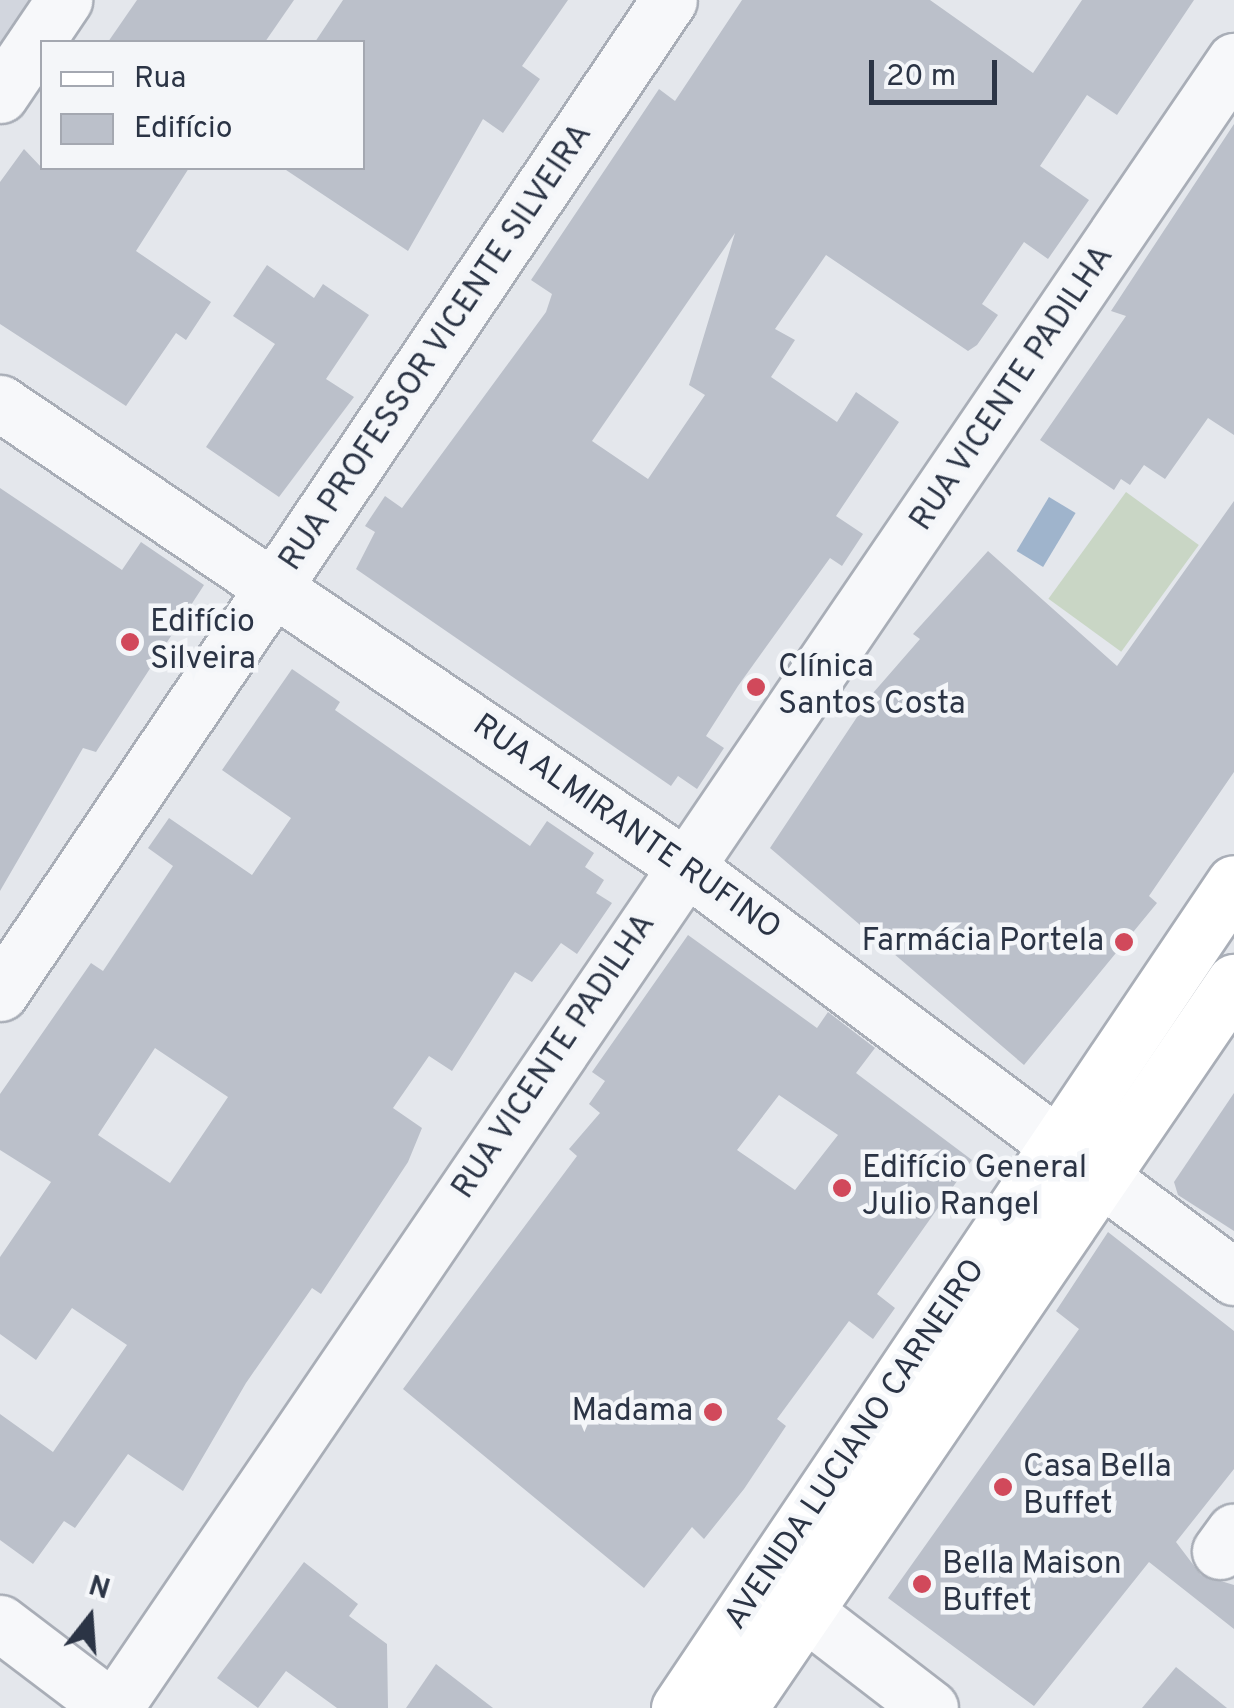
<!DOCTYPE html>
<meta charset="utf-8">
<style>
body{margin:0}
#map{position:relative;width:1234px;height:1708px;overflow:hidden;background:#e4e7ec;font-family:Overpass,sans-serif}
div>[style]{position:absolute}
.built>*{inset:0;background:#d2d6de}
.green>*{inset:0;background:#c9d6c5;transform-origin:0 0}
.water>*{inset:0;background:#9fb4cc;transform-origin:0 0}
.building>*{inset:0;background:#bbc0ca}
.roads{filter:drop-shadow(2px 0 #a9aeb7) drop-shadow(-2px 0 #a9aeb7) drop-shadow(0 2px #a9aeb7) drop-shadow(0 -2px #a9aeb7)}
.minor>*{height:55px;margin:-27.5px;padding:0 27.5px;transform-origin:27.5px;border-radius:27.5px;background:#f7f8fa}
.major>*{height:55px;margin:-27.5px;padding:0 27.5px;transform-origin:27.5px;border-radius:27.5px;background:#fff}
.dots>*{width:28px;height:28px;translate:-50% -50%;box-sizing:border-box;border:5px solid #f4f6f9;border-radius:50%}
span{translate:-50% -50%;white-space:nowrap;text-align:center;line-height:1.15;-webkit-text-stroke:9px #f4f6f9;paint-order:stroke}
.street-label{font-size:32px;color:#2b3445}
.poi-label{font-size:32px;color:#2b3445}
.left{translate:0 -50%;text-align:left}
.right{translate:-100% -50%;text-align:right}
.legend{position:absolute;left:40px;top:40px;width:325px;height:130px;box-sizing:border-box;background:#f4f6f9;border:2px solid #a4a8b1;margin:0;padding:12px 18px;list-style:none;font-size:30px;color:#2b3445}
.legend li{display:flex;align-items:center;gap:20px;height:50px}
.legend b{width:50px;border:2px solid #a4a8b1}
.north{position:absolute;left:40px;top:1568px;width:100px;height:100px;-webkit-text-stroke:8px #f4f6f9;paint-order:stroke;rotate:17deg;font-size:28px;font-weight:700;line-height:40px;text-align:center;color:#2b3445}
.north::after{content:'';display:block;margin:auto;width:35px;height:45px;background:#2b3445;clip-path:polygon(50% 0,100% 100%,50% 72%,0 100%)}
.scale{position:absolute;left:869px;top:60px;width:128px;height:45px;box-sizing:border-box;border:5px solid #2b3445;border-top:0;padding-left:12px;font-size:30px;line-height:35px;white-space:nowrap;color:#2b3445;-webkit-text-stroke:8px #f4f6f9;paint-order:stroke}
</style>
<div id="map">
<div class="built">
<i style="clip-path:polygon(0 0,29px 0,0 45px)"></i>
</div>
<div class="green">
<i style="left:1126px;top:492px;width:90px;height:132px;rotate:36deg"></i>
</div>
<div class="water">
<i style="left:1049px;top:497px;width:31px;height:63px;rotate:31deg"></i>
</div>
<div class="building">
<i style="clip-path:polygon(137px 0,294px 0,265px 42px,108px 42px)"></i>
<i style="clip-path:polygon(343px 0,568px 0,522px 66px,540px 79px,503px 133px,483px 119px,408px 251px,283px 168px,362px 168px,362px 42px,315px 42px)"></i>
<i style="clip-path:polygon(evenodd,742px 0,930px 0,1033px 73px,1082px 0,1194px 0,1117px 115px,1087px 95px,1040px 166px,1089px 200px,1048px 259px,1024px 242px,982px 304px,998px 315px,977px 345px,968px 351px,826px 255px,775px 329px,795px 340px,771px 377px,837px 422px,856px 392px,899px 422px,836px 516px,863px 534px,842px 566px,830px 558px,738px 686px,706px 736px,724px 748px,697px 789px,678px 776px,671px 786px,356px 569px,375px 532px,365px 526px,385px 496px,402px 508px,546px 312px,552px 294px,531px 280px,659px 89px,675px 101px,742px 0,735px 233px,689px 385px,705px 395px,648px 479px,592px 441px,735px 233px)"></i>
<i style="clip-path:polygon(1234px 124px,1234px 435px,1208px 418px,1165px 479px,1144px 465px,1130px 485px,1121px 479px,1114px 490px,1040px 440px,1126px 316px,1111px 311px)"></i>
<i style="clip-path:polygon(24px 149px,42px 168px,189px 168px,136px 251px,211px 302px,186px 340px,176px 333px,126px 406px,0 324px,0 182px)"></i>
<i style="clip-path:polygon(267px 265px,314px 298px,323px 284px,369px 315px,326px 379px,354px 397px,279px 497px,206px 447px,275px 344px,233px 316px)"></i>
<i style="clip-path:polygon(0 488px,122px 570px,141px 542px,204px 585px,96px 752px,83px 748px,0 891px)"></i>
<i style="clip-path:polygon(1234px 501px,1234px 772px,1149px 896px,1157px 903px,1024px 1065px,770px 848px,873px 693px,920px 639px,913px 634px,988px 551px,1117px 666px)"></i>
<i style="clip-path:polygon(evenodd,292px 669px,340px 702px,335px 710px,530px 846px,547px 821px,594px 853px,585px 867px,604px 880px,596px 893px,612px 903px,577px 954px,561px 943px,532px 982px,515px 972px,452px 1071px,429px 1056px,393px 1108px,422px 1128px,408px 1162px,321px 1294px,312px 1288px,246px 1383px,183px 1491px,128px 1454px,75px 1528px,64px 1521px,33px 1564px,0 1540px,0 1414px,53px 1452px,127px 1345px,72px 1308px,36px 1360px,0 1334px,0 1257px,51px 1182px,0 1150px,0 1094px,91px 963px,103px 971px,173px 866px,148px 848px,169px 818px,252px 875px,291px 818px,222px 770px,292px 669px,155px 1048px,228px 1097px,170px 1183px,98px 1135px,155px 1048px)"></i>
<i style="clip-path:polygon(evenodd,688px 935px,817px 1028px,828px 1012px,875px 1048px,856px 1073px,972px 1160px,877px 1294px,895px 1308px,873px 1339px,849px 1321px,777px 1419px,786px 1426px,744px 1489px,704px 1539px,692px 1527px,644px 1588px,403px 1389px,577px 1156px,569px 1149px,600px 1113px,589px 1104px,605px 1081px,592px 1072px,688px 935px,779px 1095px,838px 1135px,795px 1190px,737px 1150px,779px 1095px)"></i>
<i style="clip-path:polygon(1234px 1093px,1234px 1231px,1178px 1195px,1174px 1182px)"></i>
<i style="clip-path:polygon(1108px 1232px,1234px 1331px,1234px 1469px,1176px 1542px,1201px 1575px,1234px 1585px,1234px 1629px,1149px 1562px,1034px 1706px,888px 1598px,1079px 1329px,1056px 1311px)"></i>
<i style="clip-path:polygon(304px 1562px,358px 1604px,349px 1616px,387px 1644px,388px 1708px,337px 1708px,286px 1671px,258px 1708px,217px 1678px)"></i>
<i style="clip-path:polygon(436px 1664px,493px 1708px,406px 1708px)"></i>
<i style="clip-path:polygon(1176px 1667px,1227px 1708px,1142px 1708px)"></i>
</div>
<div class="roads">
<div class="minor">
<i style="left:0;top:95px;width:115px;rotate:-56deg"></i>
<i style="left:0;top:403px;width:827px;rotate:34.06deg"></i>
<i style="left:685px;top:866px;width:686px;rotate:36.82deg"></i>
<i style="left:0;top:993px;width:1197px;rotate:-56.03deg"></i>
<i style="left:1220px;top:1551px;width:24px;rotate:-54deg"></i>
<i style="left:804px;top:1611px;width:159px;rotate:37.6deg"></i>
<i style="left:0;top:1623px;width:141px;rotate:37.2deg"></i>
<i style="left:114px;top:1708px;width:1992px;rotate:-55.78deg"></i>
</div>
<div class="major">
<i style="left:679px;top:1708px;width:994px;rotate:-56.07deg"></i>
<i style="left:739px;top:1708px;width:879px;rotate:-55.71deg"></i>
</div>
</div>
<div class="dots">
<i style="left:130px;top:642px;background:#d1495b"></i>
<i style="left:756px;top:687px;background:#d1495b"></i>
<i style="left:1124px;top:942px;background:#d1495b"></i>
<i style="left:842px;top:1188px;background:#d1495b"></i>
<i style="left:713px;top:1412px;background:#d1495b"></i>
<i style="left:1003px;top:1487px;background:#d1495b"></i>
<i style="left:922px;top:1584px;background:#d1495b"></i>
</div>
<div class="street-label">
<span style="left:437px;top:348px;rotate:-56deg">RUA PROFESSOR VICENTE SILVEIRA</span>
<span style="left:1013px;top:389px;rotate:-56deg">RUA VICENTE PADILHA</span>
<span style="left:626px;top:828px;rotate:35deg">RUA ALMIRANTE RUFINO</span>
<span style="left:555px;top:1057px;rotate:-56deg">RUA VICENTE PADILHA</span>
<span style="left:856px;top:1445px;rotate:-56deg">AVENIDA LUCIANO CARNEIRO</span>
</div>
<div class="poi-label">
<span class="left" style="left:150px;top:642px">Edifício<br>Silveira</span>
<span class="left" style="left:778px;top:687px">Clínica<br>Santos Costa</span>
<span class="right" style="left:1104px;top:942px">Farmácia Portela</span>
<span class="left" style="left:862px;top:1188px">Edifício General<br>Julio Rangel</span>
<span class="right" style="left:693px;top:1412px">Madama</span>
<span class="left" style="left:1023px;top:1487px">Casa Bella<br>Buffet</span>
<span class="left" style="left:942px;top:1584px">Bella Maison<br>Buffet</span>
</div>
<ul class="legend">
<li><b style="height:12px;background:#fff"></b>Rua</li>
<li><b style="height:28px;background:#bbc0ca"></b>Edifício</li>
</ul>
<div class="north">N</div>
<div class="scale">20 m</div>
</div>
